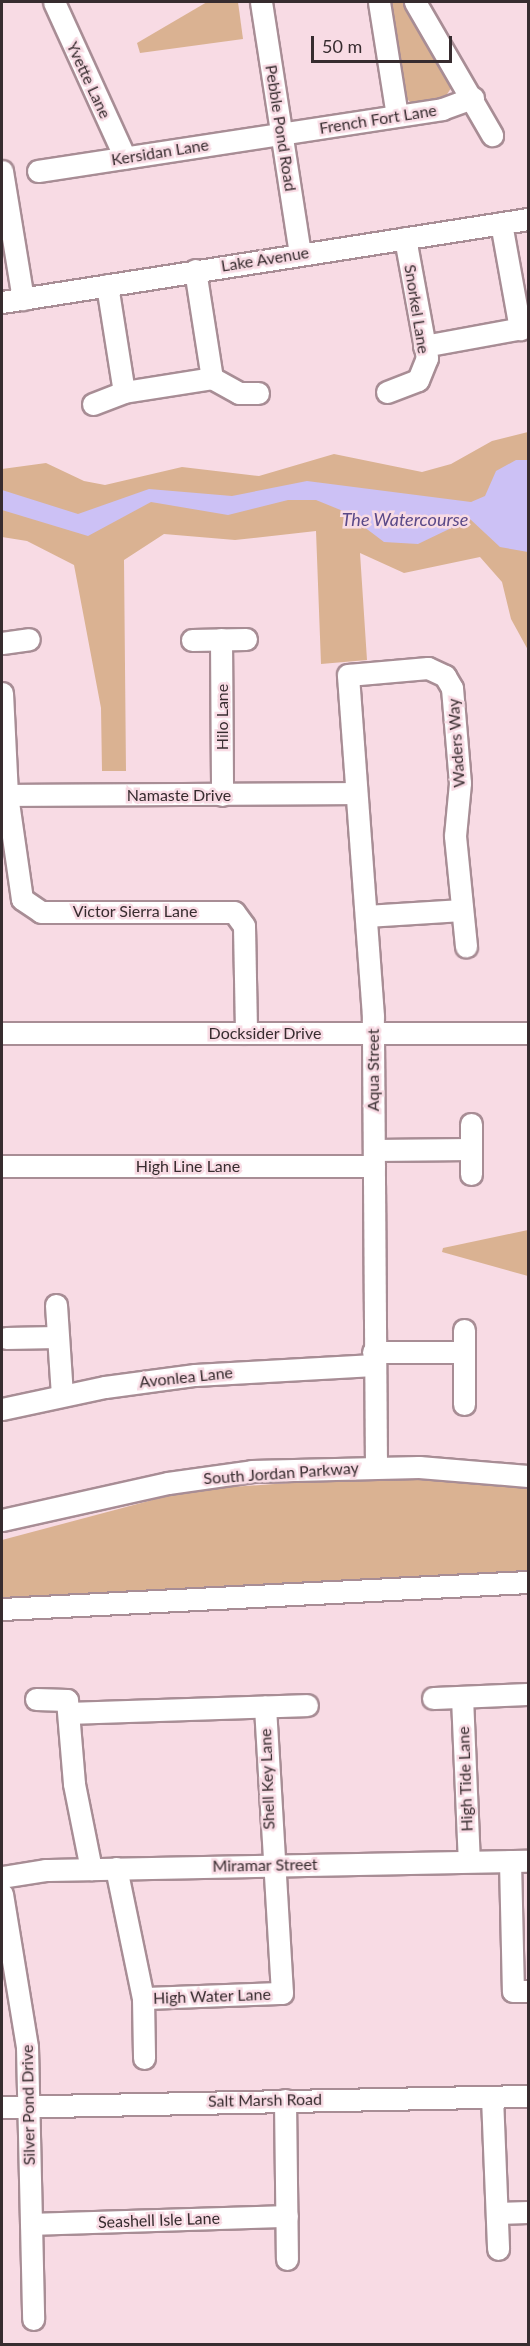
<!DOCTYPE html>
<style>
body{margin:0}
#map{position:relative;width:530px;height:2346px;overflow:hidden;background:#f8dbe4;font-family:Lato,sans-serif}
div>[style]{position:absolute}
.green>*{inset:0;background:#dab292}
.water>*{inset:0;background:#ccc1f5}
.roads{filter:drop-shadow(2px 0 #a88d95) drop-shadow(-2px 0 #a88d95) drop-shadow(0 2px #a88d95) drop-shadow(0 -2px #a88d95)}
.minor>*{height:21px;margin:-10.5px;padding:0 10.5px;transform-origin:10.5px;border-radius:10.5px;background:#fff}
span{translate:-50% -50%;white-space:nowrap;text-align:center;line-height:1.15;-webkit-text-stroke:5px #f8dbe4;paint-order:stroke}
.street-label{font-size:16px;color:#372c2f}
.water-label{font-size:18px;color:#5a4988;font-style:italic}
.frame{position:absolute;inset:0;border:3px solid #372c2f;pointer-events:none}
.scale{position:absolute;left:311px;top:36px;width:141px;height:27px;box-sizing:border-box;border:3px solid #372c2f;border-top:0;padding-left:8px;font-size:18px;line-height:21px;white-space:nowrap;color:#372c2f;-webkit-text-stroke:4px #f8dbe4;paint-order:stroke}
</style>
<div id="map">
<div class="green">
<i style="clip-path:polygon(207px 2px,238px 2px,243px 39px,140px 53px,137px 43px)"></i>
<i style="clip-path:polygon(387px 2px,408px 2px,453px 85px,444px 99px,411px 103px,404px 96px)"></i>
<i style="clip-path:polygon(528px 432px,528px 650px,511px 619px,502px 582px,480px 557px,404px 573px,360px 553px,367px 660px,321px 664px,316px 531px,235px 540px,164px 534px,124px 560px,126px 771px,102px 771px,101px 708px,74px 565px,27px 541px,2px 537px,2px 469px,46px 463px,84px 481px,105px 485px,182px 467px,259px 476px,334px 454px,422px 472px,451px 464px,492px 441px)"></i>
<i style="clip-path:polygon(528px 1230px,528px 1276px,442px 1252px,443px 1248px)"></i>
<i style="clip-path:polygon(371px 1477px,528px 1487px,528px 1573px,2px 1598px,2px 1540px,190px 1490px)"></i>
</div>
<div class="water">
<i style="clip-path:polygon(516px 460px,528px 460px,528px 552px,500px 547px,470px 519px,418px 544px,384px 542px,343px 511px,316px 500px,288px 500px,228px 515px,151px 502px,88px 536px,2px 510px,2px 490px,78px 514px,149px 489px,232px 496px,307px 481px,471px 502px,485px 496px,496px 471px)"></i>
</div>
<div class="roads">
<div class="minor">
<i style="left:54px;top:2px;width:171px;rotate:65.5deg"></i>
<i style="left:261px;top:2px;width:255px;rotate:81.2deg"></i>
<i style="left:379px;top:2px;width:115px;rotate:81deg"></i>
<i style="left:415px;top:2px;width:154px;rotate:59.9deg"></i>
<i style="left:2px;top:171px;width:130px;rotate:80.7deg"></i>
<i style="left:38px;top:171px;width:409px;rotate:-8.7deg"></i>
<i style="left:442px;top:109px;width:33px;rotate:-20deg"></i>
<i style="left:501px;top:223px;width:108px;rotate:79.8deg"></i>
<i style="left:195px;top:270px;width:109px;rotate:81.1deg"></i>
<i style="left:107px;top:285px;width:108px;rotate:81deg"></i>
<i style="left:2px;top:302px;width:533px;rotate:-8.97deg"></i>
<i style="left:424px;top:346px;width:106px;rotate:-10.4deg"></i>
<i style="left:387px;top:392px;width:33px;rotate:-21deg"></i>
<i style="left:418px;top:380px;width:24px;rotate:-68deg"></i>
<i style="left:427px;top:358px;width:122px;rotate:-100.4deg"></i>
<i style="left:93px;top:404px;width:33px;rotate:-21deg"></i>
<i style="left:124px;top:392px;width:89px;rotate:-9deg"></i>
<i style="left:212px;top:378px;width:31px;rotate:29deg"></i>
<i style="left:239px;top:393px;width:19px"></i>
<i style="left:221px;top:639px;width:156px;rotate:89.6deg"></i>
<i style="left:192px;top:640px;width:54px;rotate:-1.1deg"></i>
<i style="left:2px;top:643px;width:27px;rotate:-8deg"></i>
<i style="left:2px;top:693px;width:102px;rotate:87.2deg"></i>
<i style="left:7px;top:795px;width:105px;rotate:81.8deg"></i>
<i style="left:22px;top:899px;width:23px;rotate:34deg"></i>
<i style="left:41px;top:912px;width:193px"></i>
<i style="left:234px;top:912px;width:17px;rotate:54deg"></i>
<i style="left:244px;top:926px;width:107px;rotate:88.9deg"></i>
<i style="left:2px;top:795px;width:354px;rotate:-0.3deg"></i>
<i style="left:366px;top:916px;width:96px;rotate:-3.6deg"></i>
<i style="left:2px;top:1033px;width:526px"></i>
<i style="left:374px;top:1150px;width:97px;rotate:-0.6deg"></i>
<i style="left:2px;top:1166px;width:372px"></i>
<i style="left:471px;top:1174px;width:50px;rotate:-90deg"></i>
<i style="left:56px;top:1305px;width:90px;rotate:86.2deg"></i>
<i style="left:464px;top:1330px;width:74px;rotate:90deg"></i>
<i style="left:6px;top:1338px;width:51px;rotate:-1.1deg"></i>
<i style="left:373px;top:1352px;width:91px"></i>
<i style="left:2px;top:1409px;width:105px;rotate:-12.1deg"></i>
<i style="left:105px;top:1387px;width:91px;rotate:-7.6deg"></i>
<i style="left:195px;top:1375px;width:179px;rotate:-3.2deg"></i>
<i style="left:376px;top:1466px;width:450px;rotate:-90.4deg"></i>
<i style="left:373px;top:1016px;width:342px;rotate:-94.2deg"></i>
<i style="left:348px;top:675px;width:80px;rotate:-5deg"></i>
<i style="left:428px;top:668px;width:19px;rotate:25deg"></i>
<i style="left:445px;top:676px;width:14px;rotate:60deg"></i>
<i style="left:452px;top:688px;width:95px;rotate:85.2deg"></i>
<i style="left:460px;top:783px;width:53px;rotate:95.4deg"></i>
<i style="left:455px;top:836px;width:111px;rotate:84.3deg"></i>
<i style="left:2px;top:1520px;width:170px;rotate:-12.6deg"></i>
<i style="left:168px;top:1483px;width:85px;rotate:-8.1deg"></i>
<i style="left:252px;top:1471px;width:167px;rotate:-1.4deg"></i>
<i style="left:419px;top:1467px;width:109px;rotate:4.7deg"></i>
<i style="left:2px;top:1609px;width:527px;rotate:-2.94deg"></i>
<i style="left:462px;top:1697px;width:164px;rotate:87.6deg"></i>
<i style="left:433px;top:1698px;width:95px;rotate:-2.4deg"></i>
<i style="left:36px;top:1699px;width:31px;rotate:2deg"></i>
<i style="left:67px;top:1700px;width:84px;rotate:85.2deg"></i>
<i style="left:74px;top:1784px;width:87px;rotate:78.7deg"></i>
<i style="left:70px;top:1713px;width:237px;rotate:-1.9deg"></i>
<i style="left:510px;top:1861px;width:130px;rotate:88.7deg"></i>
<i style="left:513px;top:1991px;width:15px"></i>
<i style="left:116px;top:1868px;width:133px;rotate:78.3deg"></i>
<i style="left:143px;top:1998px;width:60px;rotate:89deg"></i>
<i style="left:2px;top:1877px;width:45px;rotate:-9deg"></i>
<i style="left:46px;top:1870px;width:482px;rotate:-1.1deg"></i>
<i style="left:2px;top:1894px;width:155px;rotate:80.7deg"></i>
<i style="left:27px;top:2047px;width:272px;rotate:88.7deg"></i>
<i style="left:143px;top:1998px;width:139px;rotate:-2.1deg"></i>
<i style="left:282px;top:1993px;width:287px;rotate:-93.4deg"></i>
<i style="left:492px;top:2097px;width:152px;rotate:87.7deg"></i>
<i style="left:285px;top:2100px;width:159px;rotate:89.3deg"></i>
<i style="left:2px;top:2107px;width:526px;rotate:-1.2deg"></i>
<i style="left:497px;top:2213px;width:31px;rotate:-2deg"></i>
<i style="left:31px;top:2224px;width:256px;rotate:-1.8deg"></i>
</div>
</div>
<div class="street-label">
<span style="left:89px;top:80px;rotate:65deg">Yvette Lane</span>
<span style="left:378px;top:119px;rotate:-9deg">French Fort Lane</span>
<span style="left:281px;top:128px;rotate:81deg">Pebble Pond Road</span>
<span style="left:160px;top:152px;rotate:-9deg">Kersidan Lane</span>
<span style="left:265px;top:259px;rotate:-9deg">Lake Avenue</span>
<span style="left:417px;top:309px;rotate:81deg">Snorkel Lane</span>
<span style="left:222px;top:717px;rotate:-90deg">Hilo Lane</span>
<span style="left:456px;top:743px;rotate:-94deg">Waders Way</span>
<span style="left:179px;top:795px">Namaste Drive</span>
<span style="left:135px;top:911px">Victor Sierra Lane</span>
<span style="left:265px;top:1033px">Docksider Drive</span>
<span style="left:373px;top:1070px;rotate:-90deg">Aqua Street</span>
<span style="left:188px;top:1166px">High Line Lane</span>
<span style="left:186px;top:1377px;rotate:-6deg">Avonlea Lane</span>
<span style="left:281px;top:1473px;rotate:-4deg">South Jordan Parkway</span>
<span style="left:267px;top:1779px;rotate:-92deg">Shell Key Lane</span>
<span style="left:465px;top:1779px;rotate:-92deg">High Tide Lane</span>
<span style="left:265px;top:1865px;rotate:-1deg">Miramar Street</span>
<span style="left:212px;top:1996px;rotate:-2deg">High Water Lane</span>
<span style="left:265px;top:2100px;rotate:-1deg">Salt Marsh Road</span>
<span style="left:28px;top:2105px;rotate:-91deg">Silver Pond Drive</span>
<span style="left:159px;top:2220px;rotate:-2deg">Seashell Isle Lane</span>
</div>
<div class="water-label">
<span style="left:405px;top:519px">The Watercourse</span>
</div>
<div class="frame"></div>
<div class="scale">50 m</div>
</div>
